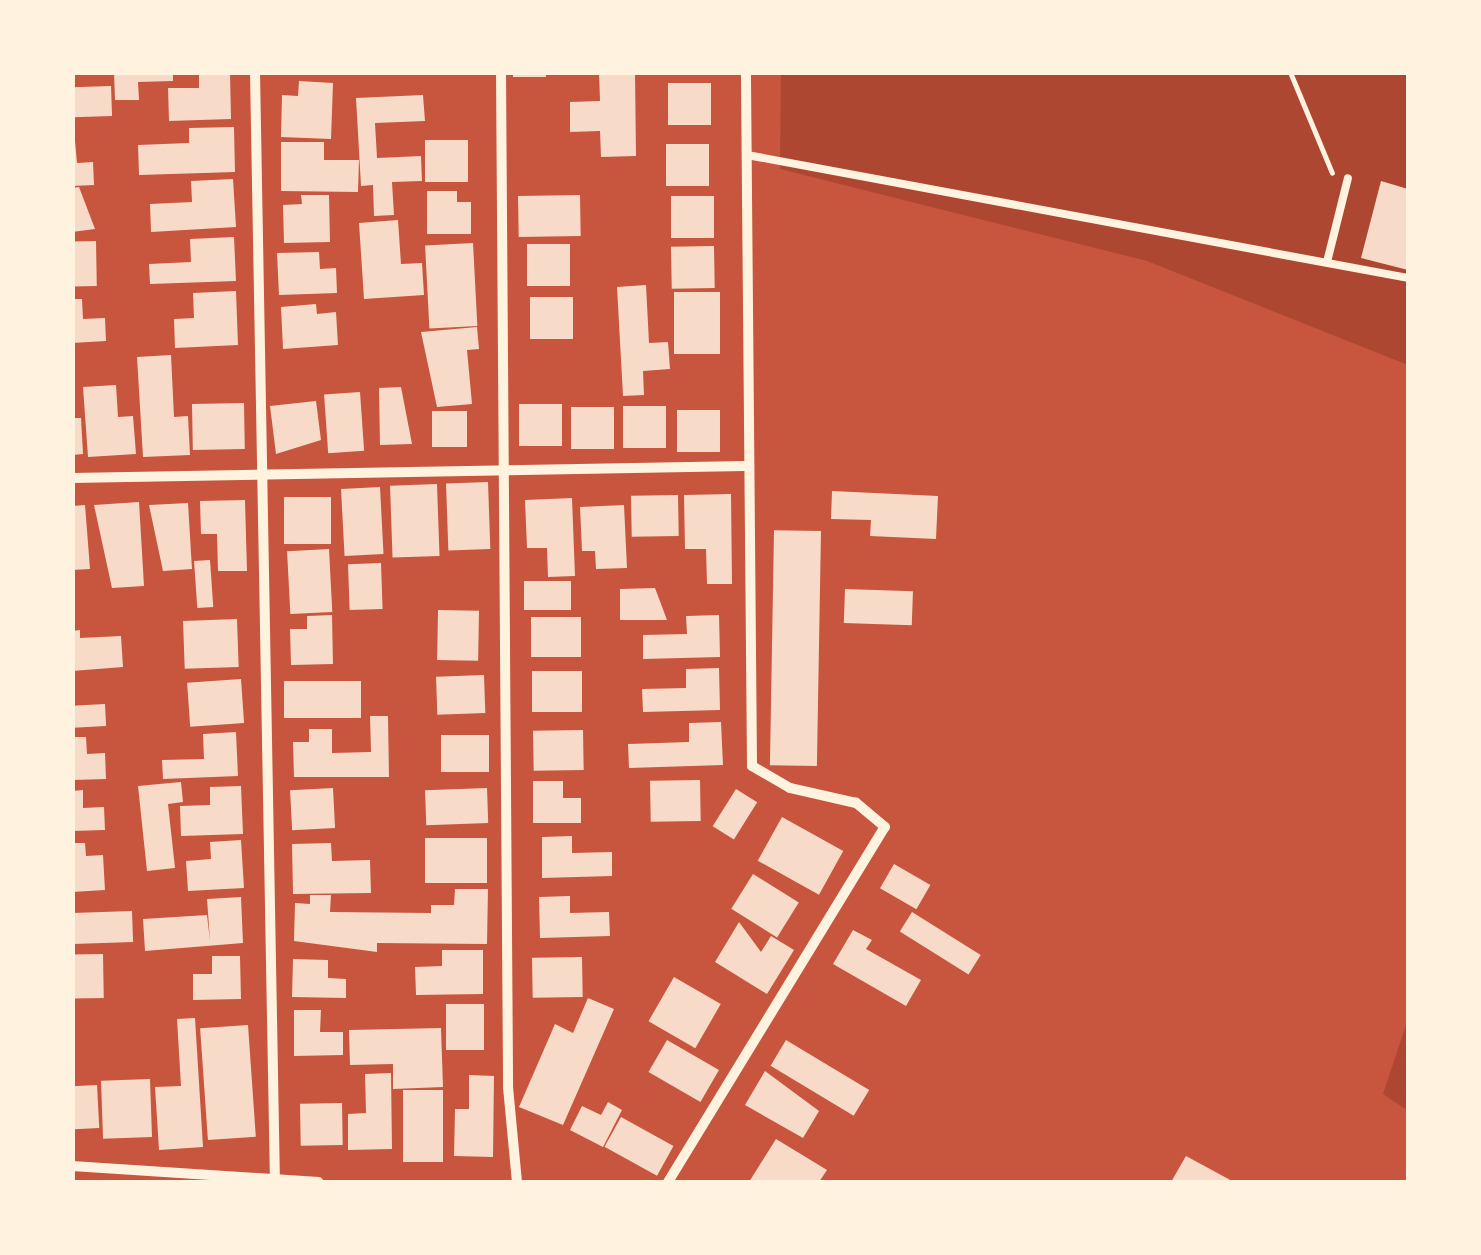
<!DOCTYPE html>
<style>
body{margin:0}
#map{position:relative;width:1481px;height:1255px;overflow:hidden;background:#c8553d;font-family:"Fira Sans Condensed",sans-serif}
div>[style]{position:absolute}
.green>*{inset:0;background:#ae4732}
.building>*{inset:0;background:#f7dbc8;transform-origin:0 0}
.path>*{height:5px;margin:-2.5px;padding:0 2.5px;transform-origin:2.5px;border-radius:2.5px;background:#fff3e0}
.service>*{height:8px;margin:-4px;padding:0 4px;transform-origin:4px;border-radius:4px;background:#fff3e0}
.minor>*{height:10px;margin:-5px;padding:0 5px;transform-origin:5px;border-radius:5px;background:#fff3e0}
span{translate:-50% -50%;white-space:nowrap;text-align:center;line-height:1.15;-webkit-text-stroke:10px #fff3e0;paint-order:stroke}
.frame{position:absolute;inset:0;border:75px solid #fff3e0;pointer-events:none}
</style>
<div id="map">
<div class="green">
<i style="clip-path:polygon(781px 73px,1408px 73px,1408px 365px,1147px 261px,780px 169px)"></i>
<i style="clip-path:polygon(1408px 1019px,1408px 1111px,1383px 1094px)"></i>
</div>
<div class="building">
<i style="clip-path:polygon(114px 72px,173px 72px,173px 81px,138px 82px,139px 100px,115px 100px)"></i>
<i style="clip-path:polygon(230px 72px,231px 119px,169px 121px,168px 88px,199px 88px,199px 73px)"></i>
<i style="left:513px;top:72px;width:33px;height:5px"></i>
<i style="clip-path:polygon(599px 72px,635px 72px,636px 156px,601px 157px,600px 131px,570px 132px,570px 102px,600px 101px)"></i>
<i style="clip-path:polygon(299px 81px,333px 83px,331px 139px,281px 137px,282px 95px,298px 96px)"></i>
<i style="left:711px;top:83px;width:42px;height:43px;rotate:90deg"></i>
<i style="left:111px;top:86px;width:30px;height:39px;rotate:88deg"></i>
<i style="clip-path:polygon(423px 95px,425px 121px,375px 123px,377px 158px,421px 156px,422px 181px,392px 182px,394px 215px,374px 216px,373px 185px,361px 186px,356px 98px)"></i>
<i style="clip-path:polygon(234px 127px,235px 172px,139px 175px,138px 145px,189px 143px,189px 128px)"></i>
<i style="left:425px;top:140px;width:43px;height:42px"></i>
<i style="clip-path:polygon(75px 141px,77px 163px,93px 162px,94px 185px,72px 186px)"></i>
<i style="clip-path:polygon(281px 142px,324px 142px,324px 160px,359px 160px,358px 192px,281px 191px)"></i>
<i style="left:709px;top:144px;width:42px;height:43px;rotate:90deg"></i>
<i style="clip-path:polygon(233px 179px,236px 227px,151px 232px,150px 204px,192px 202px,191px 181px)"></i>
<i style="clip-path:polygon(1381px 181px,1408px 189px,1408px 270px,1361px 258px)"></i>
<i style="clip-path:polygon(79px 187px,95px 229px,72px 232px,72px 188px)"></i>
<i style="clip-path:polygon(427px 191px,457px 191px,457px 202px,471px 202px,471px 234px,427px 234px)"></i>
<i style="clip-path:polygon(301px 195px,329px 195px,330px 242px,284px 243px,283px 205px,302px 204px)"></i>
<i style="left:580px;top:195px;width:41px;height:62px;rotate:89deg"></i>
<i style="left:671px;top:196px;width:43px;height:42px"></i>
<i style="clip-path:polygon(398px 220px,401px 264px,422px 263px,424px 295px,364px 299px,359px 223px)"></i>
<i style="clip-path:polygon(234px 237px,236px 281px,150px 284px,149px 264px,191px 262px,190px 239px)"></i>
<i style="left:96px;top:241px;width:45px;height:24px;rotate:89deg"></i>
<i style="left:473px;top:243px;width:83px;height:48px;rotate:87deg"></i>
<i style="left:527px;top:244px;width:43px;height:42px"></i>
<i style="left:714px;top:246px;width:42px;height:43px;rotate:89deg"></i>
<i style="clip-path:polygon(319px 252px,320px 269px,336px 268px,337px 293px,279px 295px,277px 253px)"></i>
<i style="clip-path:polygon(646px 285px,649px 343px,668px 342px,670px 369px,643px 371px,644px 395px,623px 396px,617px 287px)"></i>
<i style="clip-path:polygon(236px 291px,238px 345px,175px 348px,174px 319px,194px 318px,193px 293px)"></i>
<i style="left:720px;top:292px;width:62px;height:46px;rotate:90deg"></i>
<i style="left:530px;top:297px;width:43px;height:42px"></i>
<i style="clip-path:polygon(72px 299px,82px 299px,83px 319px,105px 318px,106px 341px,72px 343px)"></i>
<i style="clip-path:polygon(316px 304px,317px 314px,336px 312px,338px 345px,283px 349px,281px 307px)"></i>
<i style="clip-path:polygon(477px 327px,479px 349px,467px 350px,472px 404px,437px 407px,421px 332px)"></i>
<i style="clip-path:polygon(171px 355px,174px 417px,188px 416px,190px 455px,143px 457px,137px 357px)"></i>
<i style="clip-path:polygon(116px 385px,118px 417px,133px 416px,136px 454px,88px 457px,83px 387px)"></i>
<i style="clip-path:polygon(401px 387px,412px 444px,380px 445px,379px 388px)"></i>
<i style="left:360px;top:392px;width:59px;height:36px;rotate:86deg"></i>
<i style="clip-path:polygon(316px 401px,321px 440px,276px 454px,270px 406px)"></i>
<i style="left:244px;top:403px;width:46px;height:52px;rotate:89deg"></i>
<i style="left:519px;top:404px;width:43px;height:42px"></i>
<i style="left:623px;top:406px;width:43px;height:42px"></i>
<i style="left:571px;top:407px;width:43px;height:42px"></i>
<i style="left:677px;top:410px;width:43px;height:42px"></i>
<i style="left:467px;top:411px;width:36px;height:35px;rotate:90deg"></i>
<i style="clip-path:polygon(72px 418px,81px 418px,83px 454px,72px 455px)"></i>
<i style="left:488px;top:482px;width:67px;height:42px;rotate:88deg"></i>
<i style="left:437px;top:484px;width:72px;height:47px;rotate:88deg"></i>
<i style="left:380px;top:487px;width:67px;height:39px;rotate:87deg"></i>
<i style="clip-path:polygon(832px 491px,938px 496px,936px 539px,870px 536px,871px 520px,831px 519px)"></i>
<i style="clip-path:polygon(731px 494px,732px 584px,707px 584px,706px 549px,685px 549px,684px 495px)"></i>
<i style="left:678px;top:495px;width:41px;height:47px;rotate:89deg"></i>
<i style="left:284px;top:497px;width:47px;height:47px"></i>
<i style="clip-path:polygon(572px 498px,575px 576px,548px 577px,547px 548px,527px 548px,525px 500px)"></i>
<i style="clip-path:polygon(245px 500px,247px 571px,218px 571px,217px 534px,201px 534px,200px 501px)"></i>
<i style="clip-path:polygon(139px 502px,144px 586px,112px 588px,94px 505px)"></i>
<i style="clip-path:polygon(188px 503px,192px 569px,163px 571px,149px 505px)"></i>
<i style="clip-path:polygon(85px 505px,90px 569px,72px 570px,72px 506px)"></i>
<i style="clip-path:polygon(624px 505px,627px 568px,596px 569px,595px 551px,582px 551px,580px 507px)"></i>
<i style="left:821px;top:531px;width:235px;height:47px;rotate:91deg"></i>
<i style="left:329px;top:549px;width:63px;height:42px;rotate:87deg"></i>
<i style="left:210px;top:560px;width:47px;height:16px;rotate:86deg"></i>
<i style="left:381px;top:563px;width:46px;height:33px;rotate:88deg"></i>
<i style="left:571px;top:581px;width:29px;height:47px;rotate:90deg"></i>
<i style="clip-path:polygon(655px 588px,667px 620px,620px 620px,620px 589px)"></i>
<i style="left:845px;top:589px;width:68px;height:34px;rotate:2deg"></i>
<i style="left:438px;top:610px;width:41px;height:50px;rotate:1deg"></i>
<i style="clip-path:polygon(332px 615px,333px 664px,291px 665px,290px 629px,307px 629px,307px 616px)"></i>
<i style="clip-path:polygon(719px 615px,720px 657px,643px 659px,643px 635px,687px 634px,686px 616px)"></i>
<i style="left:531px;top:617px;width:50px;height:40px"></i>
<i style="left:237px;top:619px;width:48px;height:54px;rotate:88deg"></i>
<i style="clip-path:polygon(80px 630px,80px 638px,121px 636px,123px 667px,72px 671px,72px 631px)"></i>
<i style="clip-path:polygon(719px 668px,720px 710px,643px 712px,642px 689px,686px 688px,686px 669px)"></i>
<i style="left:532px;top:671px;width:50px;height:41px"></i>
<i style="left:484px;top:675px;width:38px;height:48px;rotate:88deg"></i>
<i style="left:241px;top:679px;width:44px;height:54px;rotate:86deg"></i>
<i style="left:284px;top:681px;width:77px;height:37px"></i>
<i style="left:105px;top:704px;width:22px;height:33px;rotate:87deg"></i>
<i style="clip-path:polygon(370px 716px,388px 716px,389px 777px,294px 777px,293px 742px,309px 742px,309px 729px,332px 729px,332px 753px,371px 752px)"></i>
<i style="clip-path:polygon(721px 722px,723px 765px,629px 768px,628px 744px,689px 742px,689px 723px)"></i>
<i style="left:583px;top:730px;width:40px;height:50px;rotate:89deg"></i>
<i style="clip-path:polygon(236px 732px,238px 776px,163px 779px,162px 760px,204px 759px,203px 734px)"></i>
<i style="left:489px;top:735px;width:37px;height:48px;rotate:90deg"></i>
<i style="clip-path:polygon(72px 737px,86px 737px,87px 754px,105px 753px,106px 779px,72px 780px)"></i>
<i style="left:700px;top:780px;width:41px;height:50px;rotate:89deg"></i>
<i style="clip-path:polygon(533px 781px,563px 781px,563px 798px,581px 798px,581px 823px,533px 823px)"></i>
<i style="clip-path:polygon(181px 782px,183px 802px,168px 804px,175px 868px,147px 871px,138px 786px)"></i>
<i style="clip-path:polygon(241px 786px,243px 834px,181px 836px,180px 806px,210px 805px,210px 787px)"></i>
<i style="left:333px;top:788px;width:40px;height:43px;rotate:87deg"></i>
<i style="left:487px;top:788px;width:35px;height:62px;rotate:88deg"></i>
<i style="left:736px;top:789px;width:25px;height:44px;rotate:32deg"></i>
<i style="clip-path:polygon(83px 790px,83px 808px,104px 807px,105px 830px,72px 831px,72px 791px)"></i>
<i style="left:782px;top:817px;width:70px;height:50px;rotate:29deg"></i>
<i style="clip-path:polygon(572px 836px,572px 853px,612px 852px,612px 876px,542px 878px,542px 837px)"></i>
<i style="left:425px;top:838px;width:62px;height:45px"></i>
<i style="clip-path:polygon(241px 840px,244px 888px,188px 891px,186px 861px,211px 859px,210px 842px)"></i>
<i style="clip-path:polygon(72px 843px,85px 843px,86px 856px,103px 855px,105px 890px,72px 892px)"></i>
<i style="clip-path:polygon(331px 843px,332px 861px,370px 860px,371px 893px,293px 894px,292px 844px)"></i>
<i style="left:894px;top:864px;width:42px;height:28px;rotate:30deg"></i>
<i style="left:753px;top:874px;width:54px;height:41px;rotate:32deg"></i>
<i style="clip-path:polygon(455px 889px,488px 889px,487px 944px,377px 943px,377px 952px,294px 941px,295px 903px,310px 904px,310px 895px,331px 895px,330px 912px,431px 913px,431px 905px,454px 905px)"></i>
<i style="clip-path:polygon(570px 896px,570px 913px,609px 912px,610px 936px,540px 938px,539px 897px)"></i>
<i style="clip-path:polygon(241px 897px,243px 943px,145px 951px,143px 919px,207px 915px,210px 941px,207px 899px)"></i>
<i style="left:132px;top:911px;width:31px;height:60px;rotate:88deg"></i>
<i style="left:912px;top:912px;width:81px;height:23px;rotate:32deg"></i>
<i style="clip-path:polygon(739px 922px,761px 952px,771px 936px,794px 950px,767px 994px,715px 962px)"></i>
<i style="clip-path:polygon(853px 930px,872px 940px,866px 949px,921px 980px,906px 1006px,833px 964px)"></i>
<i style="clip-path:polygon(442px 950px,483px 950px,483px 994px,416px 995px,415px 967px,442px 966px)"></i>
<i style="left:103px;top:954px;width:44px;height:31px;rotate:89deg"></i>
<i style="clip-path:polygon(212px 956px,240px 956px,241px 999px,193px 1000px,193px 974px,212px 974px)"></i>
<i style="left:582px;top:957px;width:40px;height:50px;rotate:89deg"></i>
<i style="clip-path:polygon(293px 959px,328px 960px,328px 978px,346px 979px,346px 998px,292px 997px)"></i>
<i style="left:674px;top:977px;width:54px;height:51px;rotate:30deg"></i>
<i style="clip-path:polygon(588px 998px,614px 1009px,563px 1125px,519px 1107px,555px 1024px,573px 1033px)"></i>
<i style="left:446px;top:1004px;width:38px;height:46px"></i>
<i style="clip-path:polygon(294px 1010px,321px 1010px,320px 1032px,343px 1032px,343px 1055px,294px 1056px)"></i>
<i style="clip-path:polygon(195px 1018px,203px 1147px,159px 1150px,155px 1087px,181px 1086px,177px 1019px)"></i>
<i style="left:248px;top:1025px;width:112px;height:48px;rotate:86deg"></i>
<i style="clip-path:polygon(441px 1028px,443px 1087px,393px 1089px,393px 1064px,350px 1065px,349px 1030px)"></i>
<i style="left:667px;top:1040px;width:60px;height:37px;rotate:30deg"></i>
<i style="left:786px;top:1040px;width:97px;height:30px;rotate:31deg"></i>
<i style="clip-path:polygon(765px 1071px,819px 1111px,803px 1138px,745px 1105px)"></i>
<i style="clip-path:polygon(391px 1073px,392px 1149px,348px 1150px,348px 1114px,366px 1113px,365px 1074px)"></i>
<i style="clip-path:polygon(469px 1075px,494px 1076px,493px 1157px,454px 1156px,455px 1109px,469px 1109px)"></i>
<i style="left:150px;top:1079px;width:58px;height:49px;rotate:88deg"></i>
<i style="left:97px;top:1085px;width:43px;height:25px;rotate:87deg"></i>
<i style="left:403px;top:1090px;width:40px;height:72px"></i>
<i style="clip-path:polygon(608px 1102px,622px 1110px,603px 1147px,570px 1130px,582px 1106px,601px 1115px)"></i>
<i style="left:342px;top:1103px;width:42px;height:42px;rotate:89deg"></i>
<i style="left:621px;top:1117px;width:60px;height:34px;rotate:29deg"></i>
<i style="clip-path:polygon(776px 1139px,827px 1170px,819px 1182px,749px 1182px)"></i>
<i style="clip-path:polygon(1186px 1156px,1234px 1182px,1171px 1182px)"></i>
</div>
<div class="path">
<i style="left:1290px;top:72px;width:109px;rotate:67.4deg"></i>
</div>
<div class="service">
<i style="left:747px;top:155px;width:672px;rotate:10.54deg"></i>
<i style="left:1328px;top:258px;width:82px;rotate:-76deg"></i>
</div>
<div class="minor">
<i style="left:255px;top:72px;width:1110px;rotate:88.97deg"></i>
<i style="left:501px;top:72px;width:1015px;rotate:89.6deg"></i>
<i style="left:508px;top:1087px;width:95px;rotate:84.6deg"></i>
<i style="left:72px;top:478px;width:673px;rotate:-1.02deg"></i>
<i style="left:72px;top:1166px;width:247px;rotate:3.7deg"></i>
<i style="left:668px;top:1182px;width:416px;rotate:-58.6deg"></i>
<i style="left:885px;top:827px;width:38px;rotate:-140deg"></i>
<i style="left:856px;top:803px;width:68px;rotate:-167.2deg"></i>
<i style="left:790px;top:788px;width:44px;rotate:-149.9deg"></i>
<i style="left:752px;top:766px;width:694px;rotate:-90.5deg"></i>
</div>
<div class="frame"></div>
</div>
